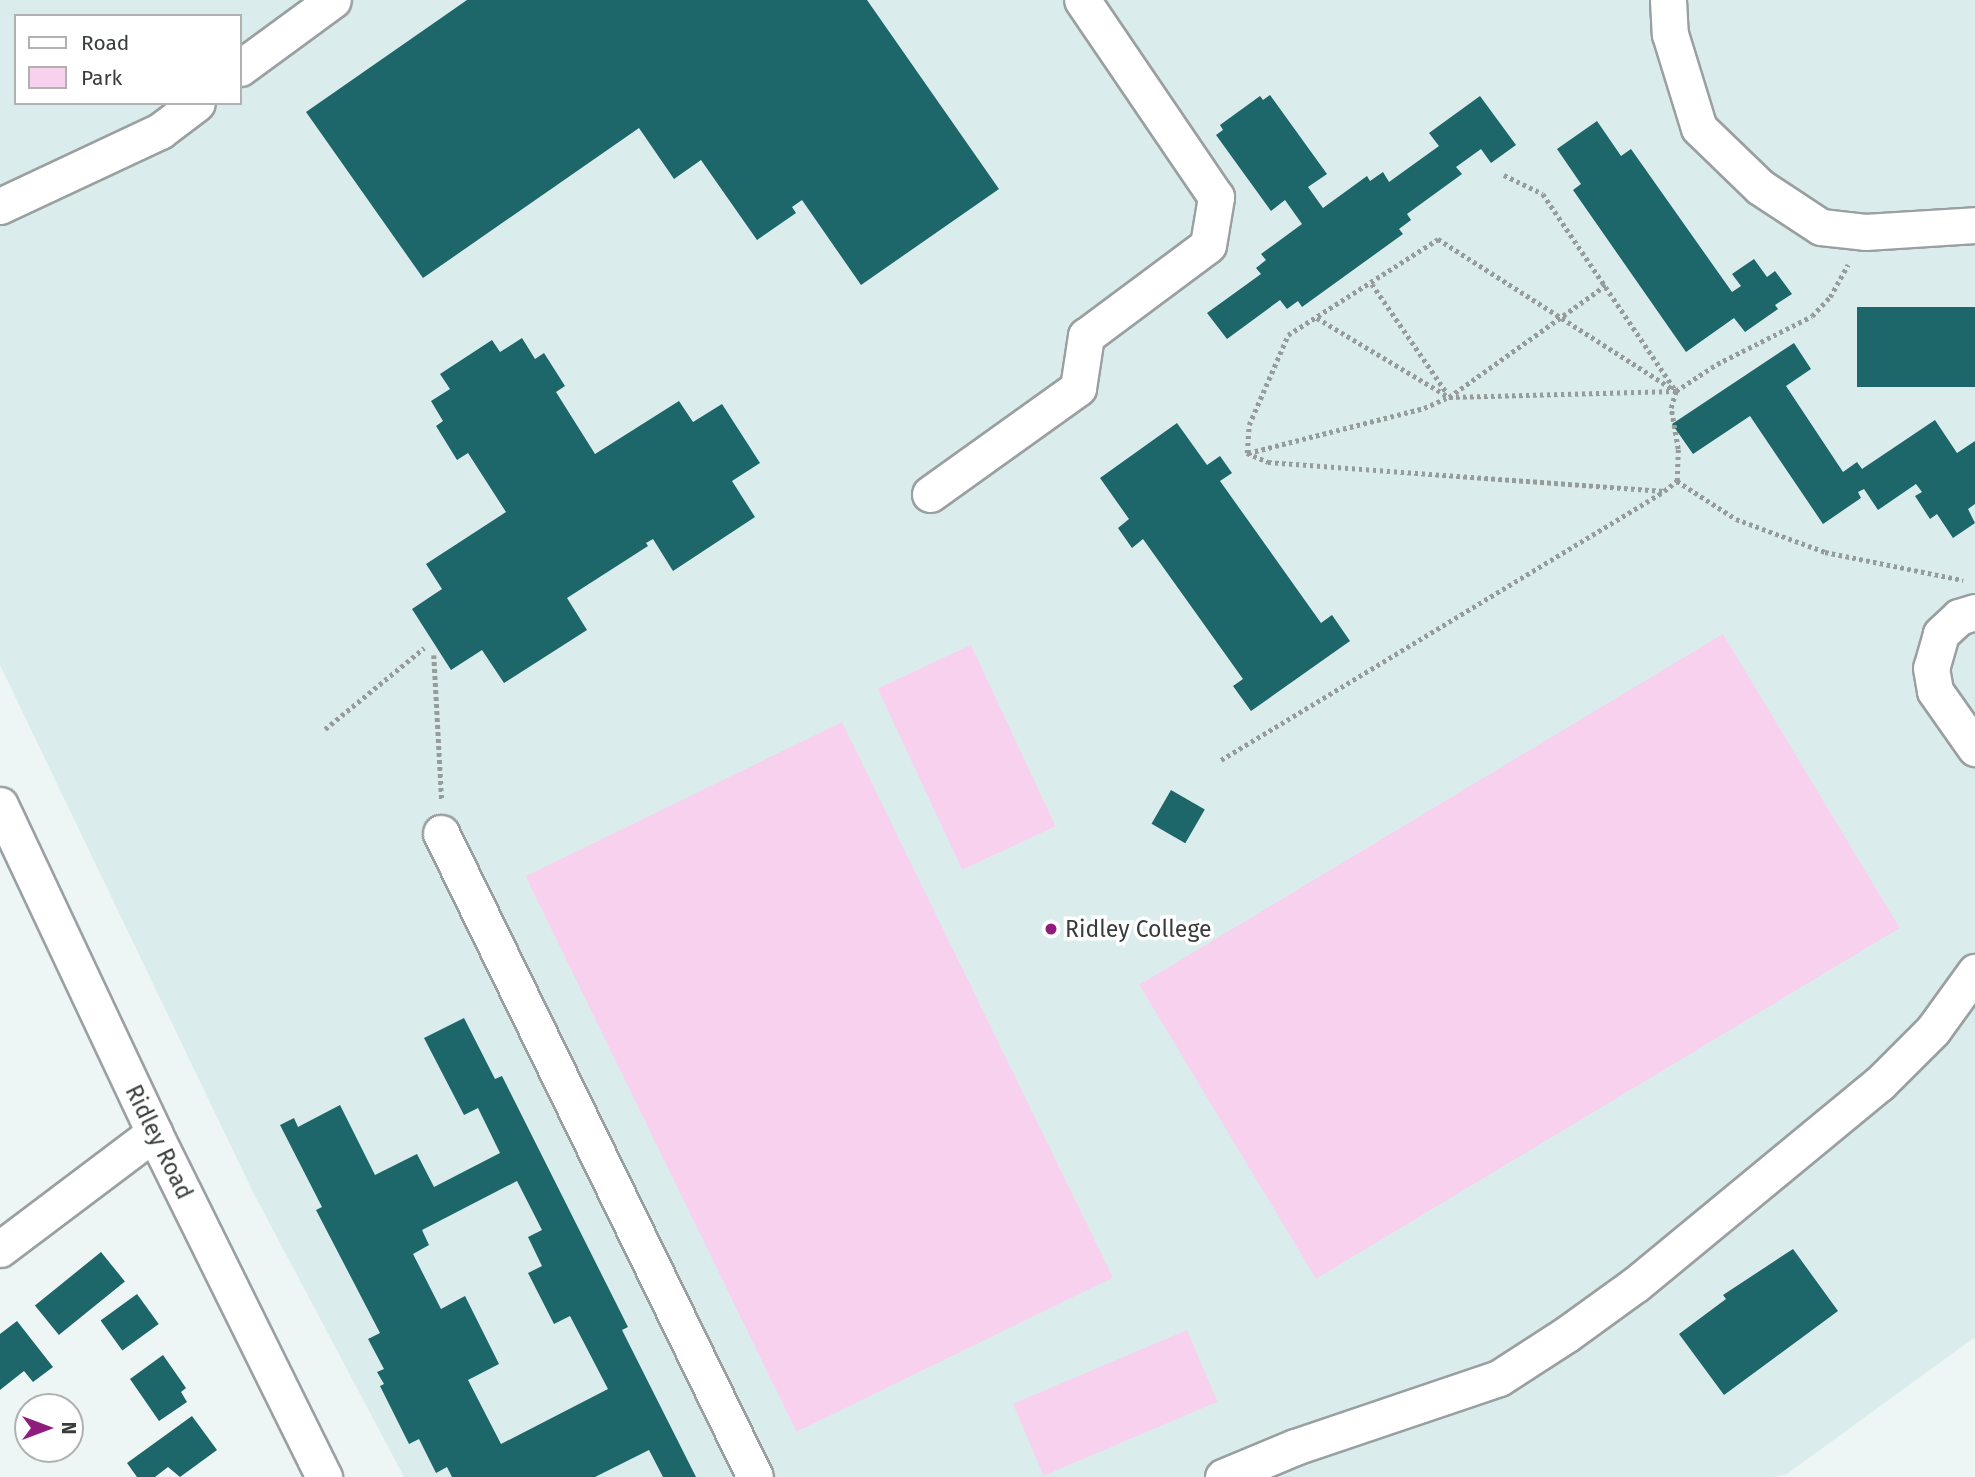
<!DOCTYPE html>
<style>
body{margin:0}
#map{position:relative;width:1975px;height:1477px;overflow:hidden;background:#eef5f5;font-family:"Fira Sans",sans-serif}
div>[style]{position:absolute}
.built>*{inset:0;background:#dbecec}
.green>*{inset:0;background:#f8d1ef;transform-origin:0 0}
.building>*{inset:0;background:#1d6669;transform-origin:0 0}
.path>*{height:4.5px;margin-top:-2.25px;transform-origin:0;background:repeating-linear-gradient(90deg,#969b9b 0 3.5px,transparent 0 7px)}
.roads{filter:drop-shadow(2px 0 #9aa0a1) drop-shadow(-2px 0 #9aa0a1) drop-shadow(0 2px #9aa0a1) drop-shadow(0 -2px #9aa0a1)}
.minor>*{height:35px;margin:-17.5px;padding:0 17.5px;transform-origin:17.5px;border-radius:17.5px;background:#fff}
.dots>*{width:19px;height:19px;translate:-50% -50%;box-sizing:border-box;border:4px solid #fff;border-radius:50%}
span{translate:-50% -50%;white-space:nowrap;text-align:center;line-height:1.15;-webkit-text-stroke:7px #fff;paint-order:stroke}
.poi-label{font-size:23px;color:#393c3c}
.left{translate:0 -50%;text-align:left}
.street-label{font-size:23px;color:#393c3c}
.legend{position:absolute;left:14px;top:14px;width:228px;height:91px;box-sizing:border-box;background:#fff;border:2px solid #b0b1b1;margin:0;padding:9px 12px;list-style:none;font-size:21px;color:#393c3c}
.legend li{display:flex;align-items:center;gap:14px;height:35px}
.legend b{width:35px;border:2px solid #b0b1b1}
.north{position:absolute;left:14px;top:1393px;width:70px;height:70px;box-sizing:border-box;background:#fff;border:2px solid #b0b1b1;border-radius:50%;rotate:90deg;font-size:19px;font-weight:700;line-height:28px;text-align:center;color:#393c3c}
.north::after{content:'';display:block;margin:auto;width:24px;height:32px;background:#8e1d7e;clip-path:polygon(50% 0,100% 100%,50% 72%,0 100%)}
</style>
<div id="map">
<div class="built">
<i style="clip-path:polygon(evenodd,0 0,1975px 0,1975px 1337px,1787px 1474px,1774px 1477px,404px 1477px,253px 1192px,0 665px,0 0,16px 16px,240px 16px,240px 103px,16px 103px,16px 16px)"></i>
</div>
<div class="green">
<i style="left:1723px;top:634px;width:343px;height:681px;rotate:59deg"></i>
<i style="left:971px;top:645px;width:200px;height:103px;rotate:65deg"></i>
<i style="left:842px;top:722px;width:618px;height:352px;rotate:64deg"></i>
<i style="left:1187px;top:1330px;width:78px;height:189px;rotate:67deg"></i>
</div>
<div class="building">
<i style="clip-path:polygon(467px 0,867px 0,999px 189px,861px 285px,802px 200px,792px 207px,796px 213px,757px 240px,701px 160px,674px 179px,639px 128px,423px 278px,306px 112px)"></i>
<i style="clip-path:polygon(1270px 95px,1327px 174px,1308px 187px,1323px 208px,1367px 176px,1370px 181px,1383px 172px,1389px 182px,1439px 146px,1429px 133px,1480px 96px,1516px 145px,1491px 163px,1481px 149px,1456px 167px,1462px 174px,1407px 214px,1411px 220px,1399px 229px,1403px 234px,1302px 307px,1298px 301px,1287px 309px,1280px 300px,1227px 339px,1207px 313px,1261px 274px,1256px 268px,1266px 260px,1261px 254px,1302px 224px,1285px 200px,1271px 211px,1216px 135px,1223px 130px,1220px 125px,1260px 96px,1263px 100px)"></i>
<i style="clip-path:polygon(1597px 121px,1621px 156px,1631px 149px,1732px 292px,1741px 286px,1732px 274px,1754px 259px,1767px 277px,1775px 271px,1792px 294px,1775px 305px,1778px 309px,1745px 332px,1734px 318px,1686px 352px,1573px 190px,1581px 184px,1557px 149px)"></i>
<i style="left:1975px;top:307px;width:80px;height:118px;rotate:90deg"></i>
<i style="clip-path:polygon(522px 338px,535px 359px,544px 353px,565px 386px,556px 392px,595px 454px,679px 401px,693px 422px,722px 404px,760px 463px,732px 481px,755px 517px,673px 571px,653px 539px,646px 543px,648px 546px,567px 598px,587px 630px,504px 683px,482px 650px,451px 670px,412px 609px,442px 589px,426px 564px,506px 512px,468px 453px,457px 460px,436px 426px,443px 421px,431px 401px,450px 389px,440px 374px,492px 340px,500px 352px)"></i>
<i style="clip-path:polygon(1794px 343px,1811px 369px,1786px 386px,1843px 472px,1857px 462px,1862px 469px,1935px 420px,1957px 453px,1975px 441px,1975px 504px,1968px 509px,1975px 523px,1953px 538px,1937px 514px,1930px 519px,1915px 496px,1922px 492px,1916px 484px,1878px 510px,1864px 489px,1858px 492px,1861px 498px,1823px 524px,1750px 416px,1693px 454px,1672px 424px)"></i>
<i style="clip-path:polygon(1177px 423px,1207px 465px,1220px 456px,1232px 473px,1220px 481px,1321px 623px,1332px 615px,1350px 641px,1251px 711px,1233px 686px,1243px 679px,1143px 539px,1132px 548px,1118px 528px,1129px 519px,1100px 478px)"></i>
<i style="left:1171px;top:790px;width:39px;height:39px;rotate:30deg"></i>
<i style="clip-path:polygon(evenodd,464px 1018px,495px 1079px,502px 1076px,628px 1327px,622px 1330px,696px 1477px,663px 1477px,649px 1450px,595px 1477px,452px 1477px,447px 1467px,436px 1473px,419px 1439px,409px 1444px,380px 1386px,384px 1384px,377px 1372px,384px 1369px,368px 1339px,380px 1333px,316px 1210px,322px 1207px,280px 1125px,294px 1118px,298px 1127px,340px 1105px,375px 1175px,417px 1154px,434px 1187px,500px 1153px,478px 1108px,464px 1115px,424px 1038px,464px 1018px,517px 1181px,542px 1230px,528px 1237px,542px 1266px,528px 1273px,554px 1324px,570px 1316px,608px 1389px,501px 1444px,468px 1380px,499px 1364px,465px 1296px,441px 1309px,413px 1254px,429px 1245px,422px 1230px,517px 1181px)"></i>
<i style="clip-path:polygon(1793px 1249px,1838px 1311px,1724px 1395px,1679px 1334px,1726px 1299px,1723px 1295px)"></i>
<i style="left:101px;top:1252px;width:38px;height:85px;rotate:51deg"></i>
<i style="left:137px;top:1294px;width:37px;height:45px;rotate:54deg"></i>
<i style="clip-path:polygon(17px 1321px,53px 1367px,33px 1382px,24px 1371px,0 1390px,0 1334px)"></i>
<i style="clip-path:polygon(163px 1355px,186px 1388px,181px 1392px,187px 1402px,159px 1421px,130px 1379px)"></i>
<i style="clip-path:polygon(192px 1416px,217px 1450px,180px 1477px,168px 1467px,155px 1477px,137px 1477px,127px 1463px)"></i>
</div>
<div class="path">
<i style="left:1504px;top:175px;width:43px;rotate:26deg"></i>
<i style="left:1543px;top:194px;width:238px;rotate:56deg"></i>
<i style="left:1676px;top:391px;width:49px;rotate:-33.4deg"></i>
<i style="left:1717px;top:364px;width:106px;rotate:-26.8deg"></i>
<i style="left:1812px;top:316px;width:26px;rotate:-47deg"></i>
<i style="left:1830px;top:297px;width:37px;rotate:-61deg"></i>
<i style="left:1372px;top:284px;width:132px;rotate:55.5deg"></i>
<i style="left:1317px;top:318px;width:154px;rotate:30.9deg"></i>
<i style="left:1449px;top:397px;width:226px;rotate:-1.5deg"></i>
<i style="left:1247px;top:453px;width:28px;rotate:-86deg"></i>
<i style="left:1249px;top:425px;width:98px;rotate:-66.6deg"></i>
<i style="left:1288px;top:335px;width:178px;rotate:-32.6deg"></i>
<i style="left:1438px;top:239px;width:282px;rotate:32.6deg"></i>
<i style="left:1247px;top:453px;width:23px;rotate:23deg"></i>
<i style="left:1268px;top:462px;width:397px;rotate:4.2deg"></i>
<i style="left:1664px;top:491px;width:16px;rotate:-38deg"></i>
<i style="left:1677px;top:481px;width:32px;rotate:-88deg"></i>
<i style="left:1678px;top:449px;width:42px;rotate:-99.7deg"></i>
<i style="left:1671px;top:408px;width:18px;rotate:-74deg"></i>
<i style="left:1248px;top:453px;width:182px;rotate:-14.3deg"></i>
<i style="left:1424px;top:408px;width:27px;rotate:-24deg"></i>
<i style="left:1449px;top:397px;width:193px;rotate:-35.5deg"></i>
<i style="left:1677px;top:481px;width:70px;rotate:32.8deg"></i>
<i style="left:1736px;top:519px;width:95px;rotate:20.3deg"></i>
<i style="left:1825px;top:552px;width:141px;rotate:11.5deg"></i>
<i style="left:434px;top:655px;width:146px;rotate:86.9deg"></i>
<i style="left:325px;top:729px;width:128px;rotate:-39.3deg"></i>
<i style="left:1221px;top:760px;width:517px;rotate:-31.23deg"></i>
</div>
<div class="roads">
<div class="minor">
<i style="left:1668px;top:0;width:34px;rotate:87deg"></i>
<i style="left:1670px;top:34px;width:98px;rotate:72.9deg"></i>
<i style="left:1699px;top:128px;width:85px;rotate:44deg"></i>
<i style="left:1760px;top:187px;width:73px;rotate:33.3deg"></i>
<i style="left:1821px;top:227px;width:44px;rotate:6.5deg"></i>
<i style="left:1865px;top:232px;width:110px;rotate:-3.6deg"></i>
<i style="left:240px;top:68px;width:115px;rotate:-36.2deg"></i>
<i style="left:0;top:206px;width:177px;rotate:-25.1deg"></i>
<i style="left:160px;top:131px;width:46px;rotate:-37.1deg"></i>
<i style="left:930px;top:494px;width:182px;rotate:-35.6deg"></i>
<i style="left:1078px;top:388px;width:53px;rotate:-81.3deg"></i>
<i style="left:1086px;top:336px;width:152px;rotate:-36.7deg"></i>
<i style="left:1208px;top:245px;width:49px;rotate:-80.5deg"></i>
<i style="left:1216px;top:197px;width:238px;rotate:-124.2deg"></i>
<i style="left:1975px;top:612px;width:17px;rotate:163deg"></i>
<i style="left:1959px;top:617px;width:25px;rotate:137deg"></i>
<i style="left:1941px;top:634px;width:35px;rotate:106deg"></i>
<i style="left:1931px;top:668px;width:23px;rotate:80deg"></i>
<i style="left:1935px;top:691px;width:70px;rotate:54.9deg"></i>
<i style="left:0;top:805px;width:362px;rotate:64.8deg"></i>
<i style="left:154px;top:1133px;width:384px;rotate:63.7deg"></i>
<i style="left:441px;top:833px;width:716px;rotate:64.01deg"></i>
<i style="left:0;top:1249px;width:193px;rotate:-37deg"></i>
<i style="left:1223px;top:1477px;width:78px;rotate:-22.6deg"></i>
<i style="left:1295px;top:1447px;width:215px;rotate:-18.7deg"></i>
<i style="left:1499px;top:1378px;width:81px;rotate:-32.9deg"></i>
<i style="left:1567px;top:1334px;width:85px;rotate:-35.9deg"></i>
<i style="left:1636px;top:1284px;width:315px;rotate:-39.5deg"></i>
<i style="left:1879px;top:1084px;width:76px;rotate:-45deg"></i>
<i style="left:1933px;top:1030px;width:72px;rotate:-54.1deg"></i>
</div>
</div>
<div class="dots">
<i style="left:1051px;top:929px;background:#8e1d7e"></i>
</div>
<div class="poi-label">
<span class="left" style="left:1065px;top:929px">Ridley College</span>
</div>
<div class="street-label">
<span style="left:159px;top:1142px;rotate:64deg">Ridley Road</span>
</div>
<ul class="legend">
<li><b style="height:9px;background:#fff"></b>Road</li>
<li><b style="height:19px;background:#f8d1ef"></b>Park</li>
</ul>
<div class="north">N</div>
</div>
